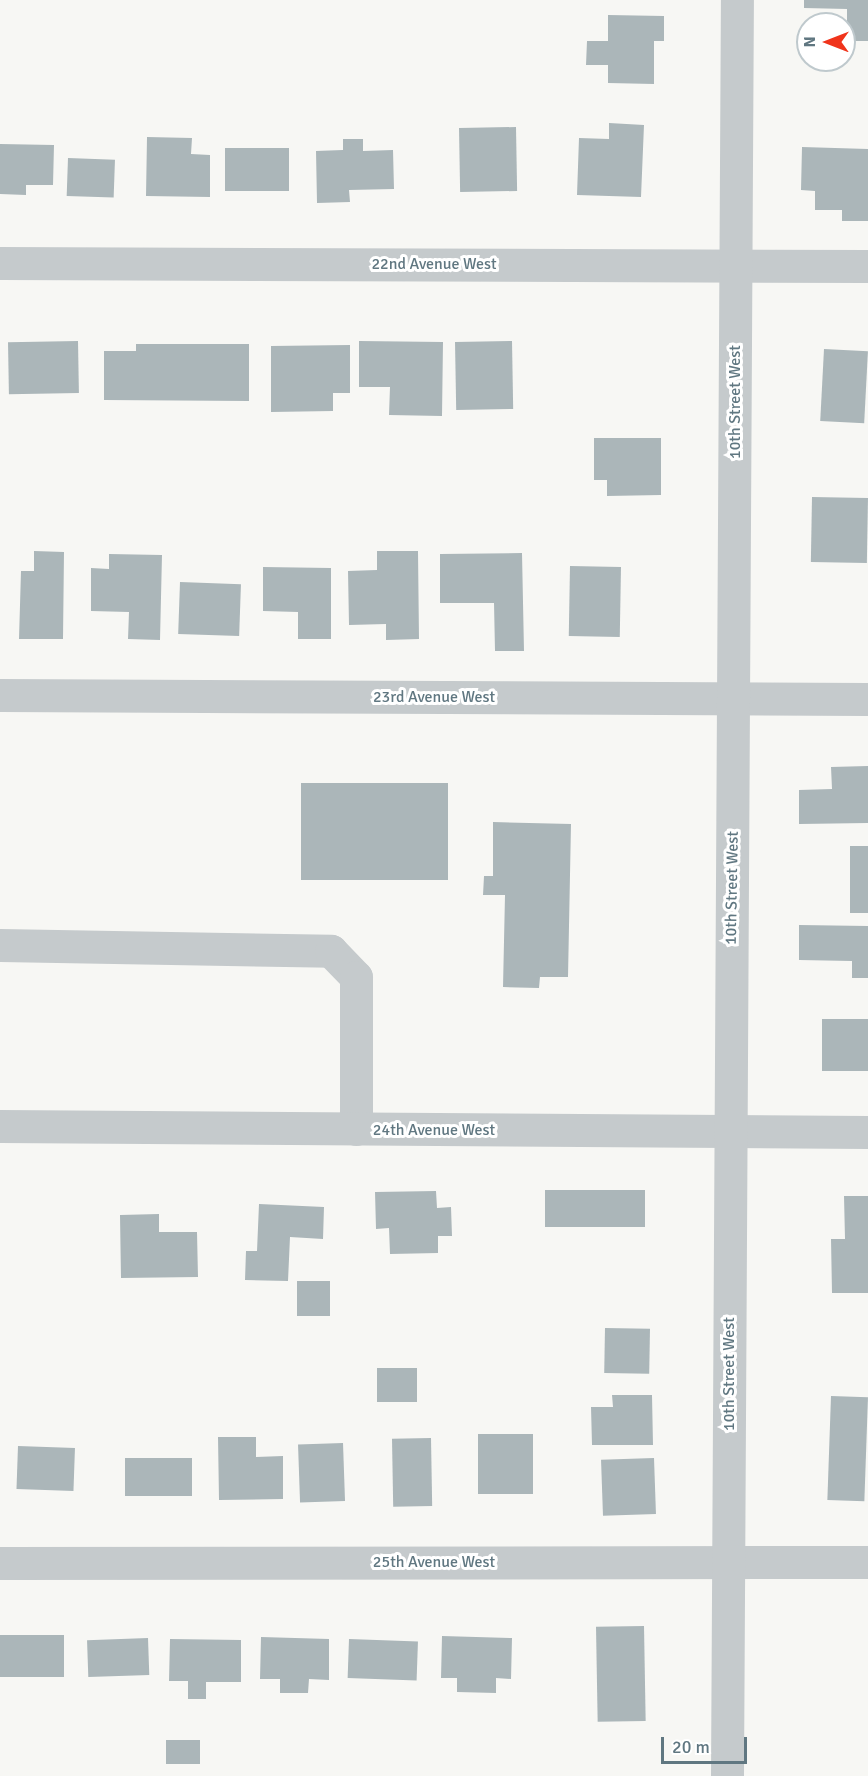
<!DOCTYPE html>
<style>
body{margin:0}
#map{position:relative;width:868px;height:1776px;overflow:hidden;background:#f7f7f4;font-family:Signika,sans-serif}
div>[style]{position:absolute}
.building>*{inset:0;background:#abb6b9;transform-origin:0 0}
.minor>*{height:33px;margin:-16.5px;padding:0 16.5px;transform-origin:16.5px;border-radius:16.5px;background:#c5cacc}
span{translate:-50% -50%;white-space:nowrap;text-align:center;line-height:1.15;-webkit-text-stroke:6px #fff;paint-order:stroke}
.street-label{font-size:16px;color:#607781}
.north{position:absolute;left:796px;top:12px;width:60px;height:60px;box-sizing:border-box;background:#fff;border:2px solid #bfc9cd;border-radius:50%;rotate:270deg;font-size:16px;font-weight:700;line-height:24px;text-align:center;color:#607781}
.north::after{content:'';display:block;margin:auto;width:21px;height:27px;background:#f0341b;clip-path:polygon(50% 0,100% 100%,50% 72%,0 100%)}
.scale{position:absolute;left:661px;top:1737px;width:86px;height:27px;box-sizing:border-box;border:3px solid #607781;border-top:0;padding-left:8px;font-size:18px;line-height:21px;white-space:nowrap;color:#607781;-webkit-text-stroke:4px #fff;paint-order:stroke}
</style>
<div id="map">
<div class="building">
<i style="clip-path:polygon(804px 0,868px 0,868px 41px,847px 41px,847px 9px,804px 8px)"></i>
<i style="clip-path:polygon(608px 15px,664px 16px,664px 41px,654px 41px,654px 84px,608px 83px,608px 65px,586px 65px,587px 41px,608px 41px)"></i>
<i style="clip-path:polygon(609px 123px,644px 125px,641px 197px,577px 195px,579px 138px,609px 139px)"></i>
<i style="left:516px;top:127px;width:64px;height:57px;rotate:89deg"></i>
<i style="clip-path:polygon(147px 137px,192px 138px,191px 154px,210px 155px,210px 197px,146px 196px)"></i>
<i style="clip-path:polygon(343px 139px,363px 139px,363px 151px,393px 150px,394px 189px,349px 190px,350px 202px,317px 203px,316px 151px,343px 150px)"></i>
<i style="clip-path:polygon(0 144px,54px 145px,53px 185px,26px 185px,26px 195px,0 194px)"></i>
<i style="clip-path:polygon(802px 147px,868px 149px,868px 221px,842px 221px,842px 210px,815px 210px,815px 191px,801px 190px)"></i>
<i style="left:225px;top:148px;width:64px;height:43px"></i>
<i style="left:68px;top:158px;width:47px;height:38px;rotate:2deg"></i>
<i style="left:78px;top:341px;width:52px;height:70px;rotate:89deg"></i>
<i style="clip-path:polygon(359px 341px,443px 342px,442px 416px,389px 415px,390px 387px,359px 387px)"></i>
<i style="left:512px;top:341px;width:68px;height:57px;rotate:89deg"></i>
<i style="clip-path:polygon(136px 344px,249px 344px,249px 401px,104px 400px,104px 351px,136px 351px)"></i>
<i style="clip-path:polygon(350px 345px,350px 393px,333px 393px,333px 411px,271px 412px,271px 346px)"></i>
<i style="left:824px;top:349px;width:44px;height:72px;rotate:3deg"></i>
<i style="clip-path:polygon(594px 438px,661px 438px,661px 495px,607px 496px,607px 480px,594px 480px)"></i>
<i style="left:812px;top:497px;width:56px;height:65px;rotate:1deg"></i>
<i style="clip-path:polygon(34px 551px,64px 552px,63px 639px,19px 639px,21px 571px,34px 571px)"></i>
<i style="clip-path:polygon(377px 551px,418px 551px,419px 639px,386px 640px,386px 624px,349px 625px,348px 571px,377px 570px)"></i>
<i style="clip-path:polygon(522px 553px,524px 651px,495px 651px,494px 603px,440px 603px,440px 554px)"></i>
<i style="clip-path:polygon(109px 554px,162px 555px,160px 640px,128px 639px,129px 612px,91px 611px,91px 568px,109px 569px)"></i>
<i style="left:570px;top:566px;width:51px;height:70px;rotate:1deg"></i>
<i style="clip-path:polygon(263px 567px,331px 568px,331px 639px,298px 639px,298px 612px,263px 611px)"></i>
<i style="left:180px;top:582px;width:61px;height:52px;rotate:2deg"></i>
<i style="clip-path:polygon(868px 766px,868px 823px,799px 824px,799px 790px,832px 789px,831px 767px)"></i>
<i style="left:301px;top:783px;width:147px;height:97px"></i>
<i style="clip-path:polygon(493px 822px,571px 824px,568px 977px,540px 977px,539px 988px,503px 987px,505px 895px,483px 895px,484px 876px,493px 876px)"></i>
<i style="left:850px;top:846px;width:18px;height:67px"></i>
<i style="clip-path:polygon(799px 925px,868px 926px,868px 978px,852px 978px,852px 961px,799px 960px)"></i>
<i style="left:822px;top:1019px;width:46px;height:52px"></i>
<i style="left:545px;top:1190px;width:100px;height:37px"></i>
<i style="clip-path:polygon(436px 1191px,437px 1208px,451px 1207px,452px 1236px,438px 1236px,438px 1253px,390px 1254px,389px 1228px,376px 1229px,375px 1192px)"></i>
<i style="clip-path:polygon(844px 1196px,868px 1196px,868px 1293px,832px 1293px,831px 1239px,845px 1239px)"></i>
<i style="clip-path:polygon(259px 1204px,324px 1207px,323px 1239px,290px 1237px,288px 1281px,245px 1280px,246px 1251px,257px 1251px)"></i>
<i style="clip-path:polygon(159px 1214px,159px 1232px,197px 1232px,198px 1277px,121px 1278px,120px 1215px)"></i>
<i style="left:297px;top:1281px;width:33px;height:35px"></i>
<i style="left:605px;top:1328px;width:45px;height:45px;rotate:1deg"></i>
<i style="left:377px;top:1368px;width:40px;height:34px"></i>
<i style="clip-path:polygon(612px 1395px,652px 1395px,653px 1445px,592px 1445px,591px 1407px,613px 1407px)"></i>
<i style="left:831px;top:1396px;width:37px;height:104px;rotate:2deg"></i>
<i style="left:478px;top:1434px;width:55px;height:60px"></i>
<i style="clip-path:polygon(218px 1437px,256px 1437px,256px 1457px,283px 1456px,283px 1499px,219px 1500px)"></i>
<i style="left:431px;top:1438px;width:68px;height:39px;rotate:89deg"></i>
<i style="left:343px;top:1443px;width:58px;height:45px;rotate:88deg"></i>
<i style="left:18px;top:1446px;width:57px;height:43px;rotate:2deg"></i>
<i style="left:192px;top:1458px;width:38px;height:67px;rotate:90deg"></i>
<i style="left:654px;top:1458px;width:56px;height:53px;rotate:88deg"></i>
<i style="left:644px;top:1626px;width:95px;height:48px;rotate:89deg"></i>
<i style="left:0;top:1635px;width:64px;height:42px"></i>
<i style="clip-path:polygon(442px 1636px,512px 1638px,511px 1679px,496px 1678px,496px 1693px,457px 1692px,457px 1678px,441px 1678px)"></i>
<i style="clip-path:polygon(261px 1637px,329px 1639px,329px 1680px,309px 1679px,308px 1693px,280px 1693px,280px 1679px,260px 1679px)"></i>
<i style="left:148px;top:1638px;width:37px;height:61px;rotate:88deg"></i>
<i style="clip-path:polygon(170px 1639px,241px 1640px,241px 1682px,206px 1682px,206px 1699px,188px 1699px,188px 1681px,169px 1681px)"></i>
<i style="left:349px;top:1639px;width:69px;height:39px;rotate:2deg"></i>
<i style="left:166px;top:1740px;width:34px;height:24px"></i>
</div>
<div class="minor">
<i style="left:0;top:263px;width:868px;rotate:0.2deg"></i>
<i style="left:0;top:695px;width:868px;rotate:0.26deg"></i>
<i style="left:0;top:945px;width:331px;rotate:1deg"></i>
<i style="left:331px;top:951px;width:36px;rotate:46deg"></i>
<i style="left:356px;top:977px;width:152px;rotate:90deg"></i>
<i style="left:0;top:1126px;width:868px;rotate:0.4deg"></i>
<i style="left:0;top:1563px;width:868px;rotate:-0.07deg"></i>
<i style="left:727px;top:1776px;width:1776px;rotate:-89.68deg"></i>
</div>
<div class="street-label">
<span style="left:434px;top:264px">22nd Avenue West</span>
<span style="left:735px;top:402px;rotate:-90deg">10th Street West</span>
<span style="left:434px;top:697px">23rd Avenue West</span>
<span style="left:732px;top:888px;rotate:-89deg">10th Street West</span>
<span style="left:434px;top:1130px">24th Avenue West</span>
<span style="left:729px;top:1374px;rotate:-90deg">10th Street West</span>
<span style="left:434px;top:1562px">25th Avenue West</span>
</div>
<div class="north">N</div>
<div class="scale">20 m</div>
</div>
